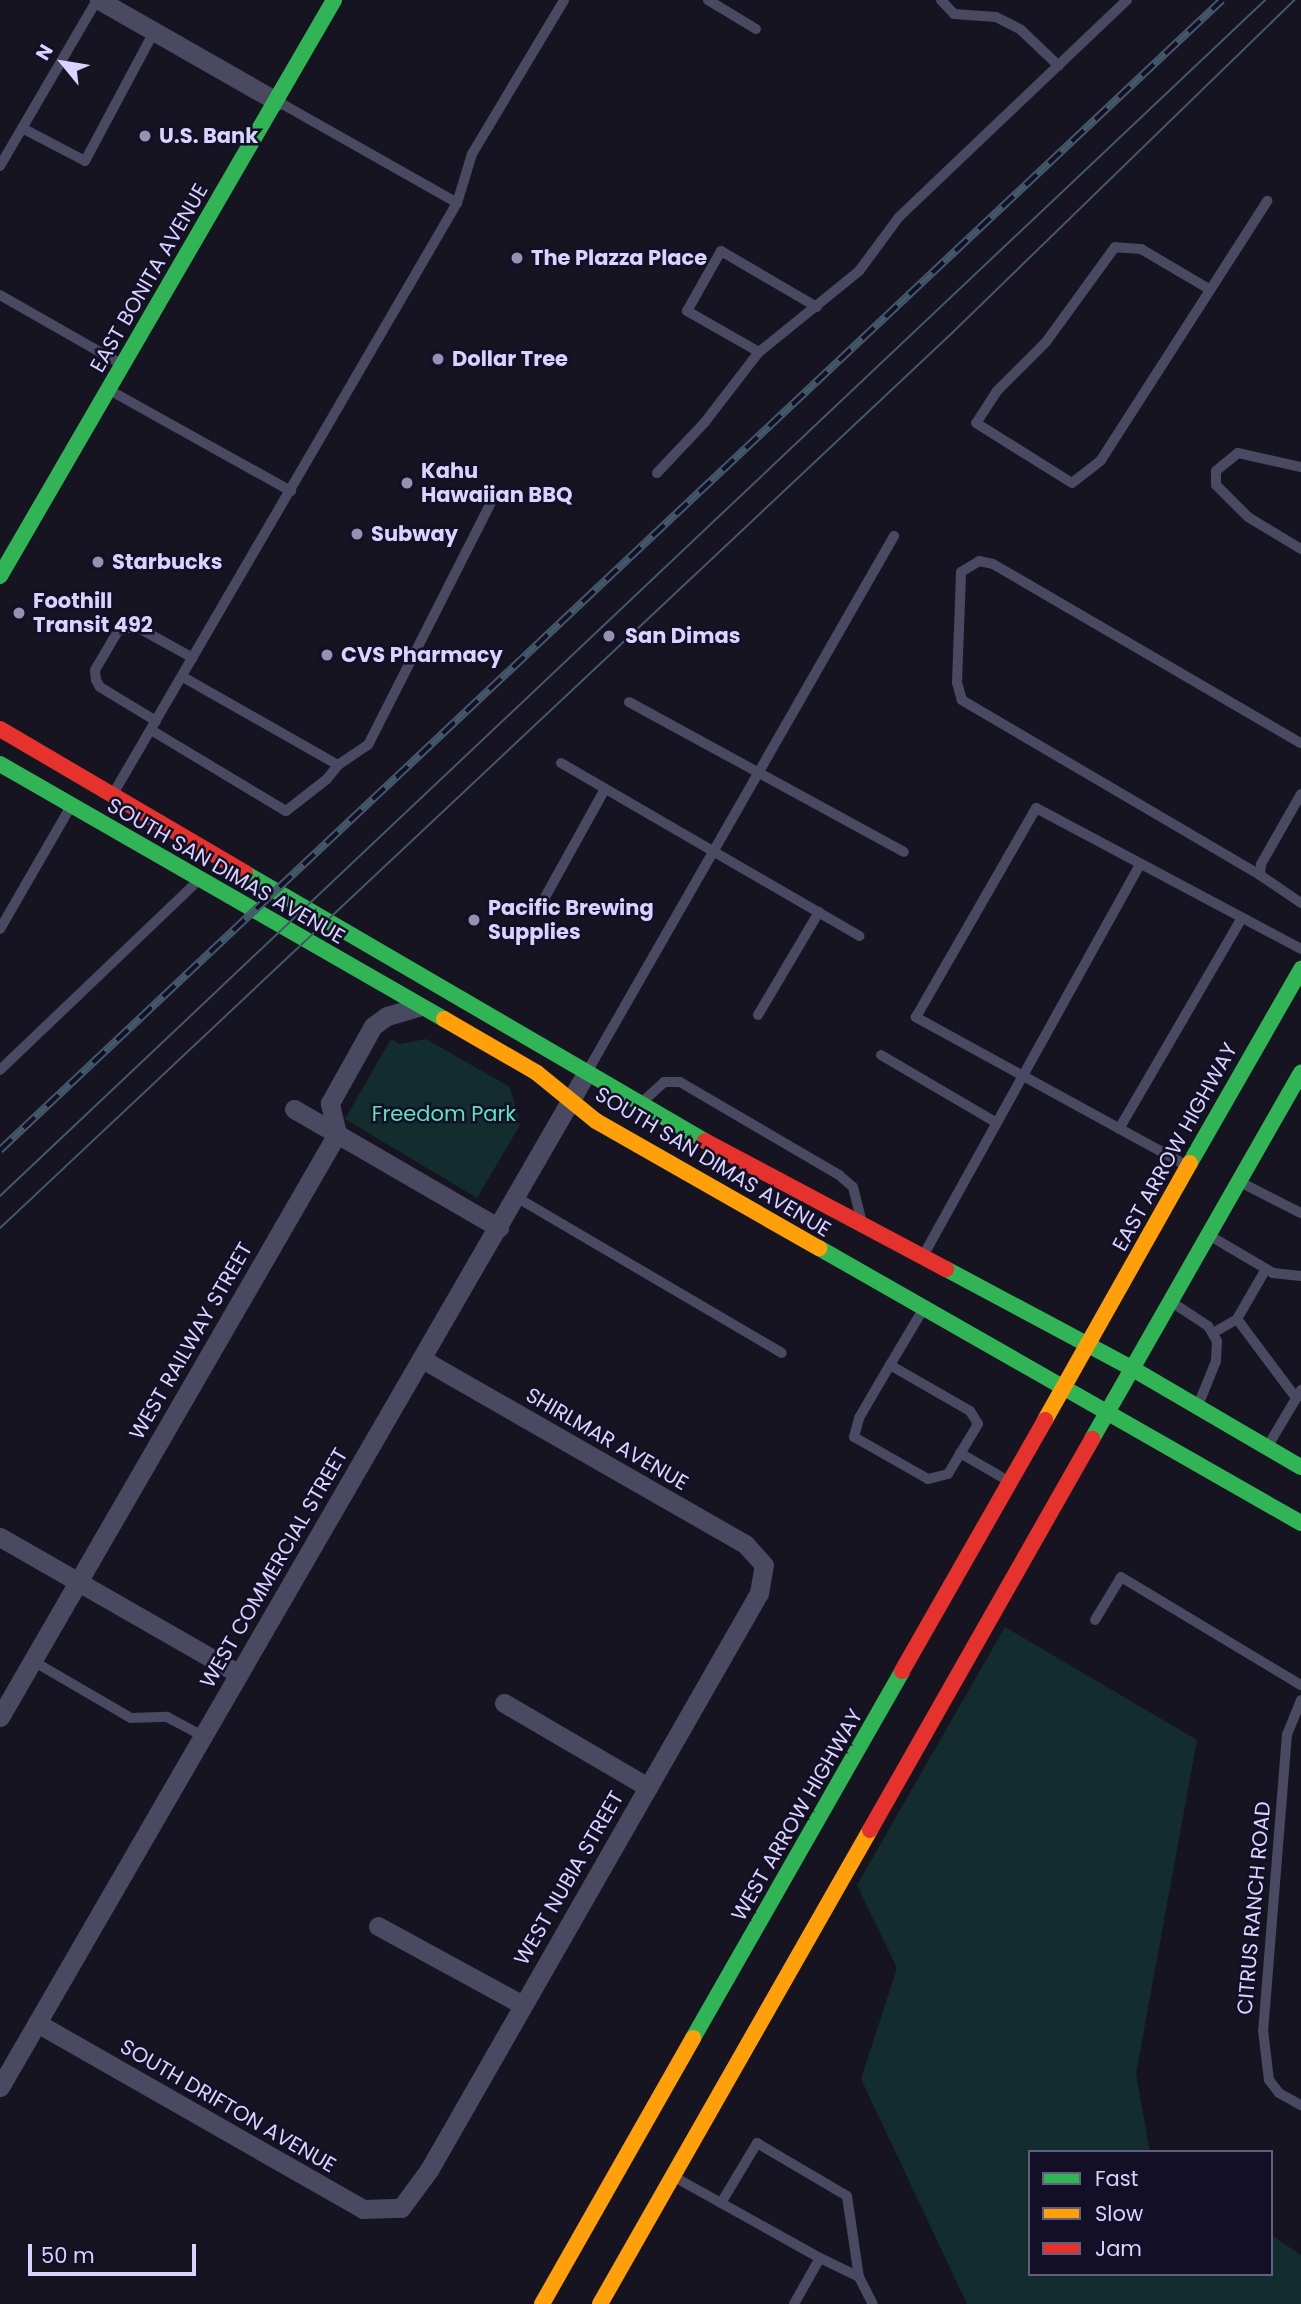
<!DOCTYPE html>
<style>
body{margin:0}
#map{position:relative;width:1301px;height:2304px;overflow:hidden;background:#161421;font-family:Poppins,sans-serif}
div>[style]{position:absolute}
.green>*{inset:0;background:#132c2d}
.lane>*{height:10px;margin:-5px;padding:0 5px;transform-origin:5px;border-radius:5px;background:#4a4962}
.street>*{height:19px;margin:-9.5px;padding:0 9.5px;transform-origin:9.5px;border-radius:9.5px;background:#4a4962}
.fast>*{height:16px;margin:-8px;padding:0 8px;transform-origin:8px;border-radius:8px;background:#30b455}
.slow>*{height:16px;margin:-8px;padding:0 8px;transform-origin:8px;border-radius:8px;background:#ff9f0a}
.jam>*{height:16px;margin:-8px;padding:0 8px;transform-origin:8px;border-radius:8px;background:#e5322d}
.tram>*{height:2px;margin:-1px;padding:0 1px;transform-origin:1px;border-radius:1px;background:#43596b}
.rail>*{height:8px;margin-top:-4px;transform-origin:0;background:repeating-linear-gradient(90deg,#130f26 0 16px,#43596b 0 32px);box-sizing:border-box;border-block:2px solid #43596b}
.dots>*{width:19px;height:19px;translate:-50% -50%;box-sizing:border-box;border:4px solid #130f26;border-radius:50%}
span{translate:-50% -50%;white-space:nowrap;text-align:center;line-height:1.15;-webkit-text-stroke:5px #130f26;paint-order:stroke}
.poi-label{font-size:21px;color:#d9d4ff;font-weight:700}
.left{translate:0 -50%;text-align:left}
.street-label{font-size:21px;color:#d9d4ff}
.park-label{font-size:21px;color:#5fe0c0}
.legend{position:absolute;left:1028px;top:2150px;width:245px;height:126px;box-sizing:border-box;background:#130f26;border:2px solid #625e7d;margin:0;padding:9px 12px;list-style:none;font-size:21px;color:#d9d4ff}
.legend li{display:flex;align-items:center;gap:14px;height:35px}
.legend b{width:35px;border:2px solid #625e7d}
.north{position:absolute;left:28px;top:28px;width:70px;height:70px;-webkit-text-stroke:5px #130f26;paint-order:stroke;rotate:300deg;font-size:19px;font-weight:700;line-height:28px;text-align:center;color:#d9d4ff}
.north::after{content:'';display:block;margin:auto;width:24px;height:32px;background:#d9d4ff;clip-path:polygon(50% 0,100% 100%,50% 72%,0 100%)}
.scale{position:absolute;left:28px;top:2244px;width:168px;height:32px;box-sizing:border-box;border:4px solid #d9d4ff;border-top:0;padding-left:9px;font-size:21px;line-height:24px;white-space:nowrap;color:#d9d4ff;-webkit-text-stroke:5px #130f26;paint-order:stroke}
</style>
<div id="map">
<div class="green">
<i style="clip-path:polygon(391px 1039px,399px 1044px,426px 1039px,510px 1087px,520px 1125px,477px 1198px,345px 1119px)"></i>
<i style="clip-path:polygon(1005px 1627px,1197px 1740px,1136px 2074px,1150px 2152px,1030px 2152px,1030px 2274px,1271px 2274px,1271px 2235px,1301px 2255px,1301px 2304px,967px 2304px,861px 2079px,897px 1968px,857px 1885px)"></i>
</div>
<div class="lane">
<i style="left:708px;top:0;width:56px;rotate:31.1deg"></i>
<i style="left:941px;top:0;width:19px;rotate:47deg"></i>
<i style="left:954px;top:14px;width:42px;rotate:4.1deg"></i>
<i style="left:996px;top:17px;width:28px;rotate:27deg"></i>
<i style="left:1021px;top:30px;width:52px;rotate:43.5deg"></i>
<i style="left:277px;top:101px;width:207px;rotate:29.5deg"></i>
<i style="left:22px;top:128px;width:71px;rotate:27.6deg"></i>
<i style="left:85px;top:161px;width:146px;rotate:-61.9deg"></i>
<i style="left:0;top:166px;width:192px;rotate:-59.7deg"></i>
<i style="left:1209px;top:289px;width:79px;rotate:-149.5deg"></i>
<i style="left:1141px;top:249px;width:26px;rotate:-176deg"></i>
<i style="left:1115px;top:247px;width:117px;rotate:126deg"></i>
<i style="left:1046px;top:342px;width:69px;rotate:135deg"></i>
<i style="left:997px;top:391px;width:38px;rotate:123deg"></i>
<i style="left:976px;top:423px;width:113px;rotate:32deg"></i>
<i style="left:1072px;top:483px;width:37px;rotate:-38deg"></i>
<i style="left:1101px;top:460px;width:308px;rotate:-57.3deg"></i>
<i style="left:0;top:295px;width:137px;rotate:29.7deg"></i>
<i style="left:759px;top:352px;width:83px;rotate:-150.3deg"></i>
<i style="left:687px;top:311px;width:69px;rotate:-60.5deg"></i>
<i style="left:721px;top:251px;width:111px;rotate:30.3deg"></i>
<i style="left:111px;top:391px;width:206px;rotate:29.1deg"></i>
<i style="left:1301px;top:467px;width:65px;rotate:-167.5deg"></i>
<i style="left:1238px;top:453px;width:28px;rotate:141deg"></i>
<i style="left:1216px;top:471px;width:14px;rotate:90deg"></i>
<i style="left:1216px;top:485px;width:45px;rotate:45deg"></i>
<i style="left:1248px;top:517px;width:62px;rotate:31.1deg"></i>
<i style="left:657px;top:473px;width:70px;rotate:-46.7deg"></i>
<i style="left:705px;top:422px;width:88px;rotate:-52.4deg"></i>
<i style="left:759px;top:352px;width:129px;rotate:-39deg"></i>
<i style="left:859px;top:271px;width:67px;rotate:-53.5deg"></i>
<i style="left:899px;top:217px;width:315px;rotate:-43.6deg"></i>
<i style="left:629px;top:702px;width:313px;rotate:28.6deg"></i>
<i style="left:156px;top:721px;width:66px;rotate:-148.7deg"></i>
<i style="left:100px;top:687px;width:8px;rotate:-120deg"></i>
<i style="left:96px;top:680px;width:10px;rotate:-96deg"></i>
<i style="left:95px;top:670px;width:45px;rotate:-59.5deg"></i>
<i style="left:118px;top:631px;width:18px;rotate:-16deg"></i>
<i style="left:135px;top:626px;width:66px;rotate:28.9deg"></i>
<i style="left:151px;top:730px;width:157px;rotate:31deg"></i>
<i style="left:286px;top:811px;width:52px;rotate:-38deg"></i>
<i style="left:327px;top:779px;width:18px;rotate:-52deg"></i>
<i style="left:338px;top:765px;width:178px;rotate:-150.4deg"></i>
<i style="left:561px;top:763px;width:345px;rotate:30.1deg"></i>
<i style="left:338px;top:765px;width:36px;rotate:-34deg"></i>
<i style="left:368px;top:745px;width:271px;rotate:-63.1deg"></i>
<i style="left:113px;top:794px;width:684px;rotate:-59.8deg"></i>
<i style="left:457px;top:203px;width:51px;rotate:-73deg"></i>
<i style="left:472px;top:154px;width:179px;rotate:-59.1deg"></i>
<i style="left:1301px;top:794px;width:81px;rotate:119.7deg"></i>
<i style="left:1261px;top:864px;width:11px;rotate:95deg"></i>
<i style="left:1260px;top:875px;width:50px;rotate:34.3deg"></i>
<i style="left:1260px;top:875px;width:346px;rotate:-149.6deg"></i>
<i style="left:962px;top:700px;width:18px;rotate:-106deg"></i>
<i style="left:957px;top:683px;width:111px;rotate:-87.9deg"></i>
<i style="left:961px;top:572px;width:21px;rotate:-31deg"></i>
<i style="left:979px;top:561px;width:14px;rotate:12deg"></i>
<i style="left:993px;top:564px;width:356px;rotate:30.2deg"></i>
<i style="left:544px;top:899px;width:126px;rotate:-61deg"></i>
<i style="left:0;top:929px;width:142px;rotate:-60deg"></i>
<i style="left:758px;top:1015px;width:120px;rotate:-59.4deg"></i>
<i style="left:881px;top:1055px;width:134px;rotate:30.4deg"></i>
<i style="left:0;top:1070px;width:275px;rotate:-43.7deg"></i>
<i style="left:587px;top:1072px;width:618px;rotate:-60.2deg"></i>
<i style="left:641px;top:1103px;width:31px;rotate:-42deg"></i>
<i style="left:664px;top:1082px;width:16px"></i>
<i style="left:680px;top:1082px;width:184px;rotate:30.3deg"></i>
<i style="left:839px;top:1175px;width:18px;rotate:41deg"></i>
<i style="left:853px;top:1187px;width:33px;rotate:76deg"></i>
<i style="left:1119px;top:1129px;width:244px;rotate:-59.8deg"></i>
<i style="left:1184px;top:1164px;width:306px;rotate:-151.3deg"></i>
<i style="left:916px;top:1017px;width:241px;rotate:-60.1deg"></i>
<i style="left:1036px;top:808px;width:300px;rotate:28deg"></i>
<i style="left:1242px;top:1183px;width:66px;rotate:27deg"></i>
<i style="left:516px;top:1197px;width:308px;rotate:30.4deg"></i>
<i style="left:1212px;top:1237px;width:71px;rotate:30.5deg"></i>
<i style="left:1273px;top:1273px;width:28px;rotate:6deg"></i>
<i style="left:923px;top:1256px;width:448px;rotate:-61deg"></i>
<i style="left:1173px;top:1303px;width:42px;rotate:33.3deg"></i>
<i style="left:1208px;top:1326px;width:17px;rotate:59deg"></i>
<i style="left:1217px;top:1341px;width:20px;rotate:93deg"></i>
<i style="left:1216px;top:1361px;width:45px;rotate:112deg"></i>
<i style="left:1237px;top:1319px;width:99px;rotate:53.2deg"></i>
<i style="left:1213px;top:1333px;width:28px;rotate:-30deg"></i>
<i style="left:1237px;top:1319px;width:58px;rotate:-59.9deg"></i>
<i style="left:890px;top:1365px;width:92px;rotate:29.9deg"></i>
<i style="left:970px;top:1411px;width:15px;rotate:58deg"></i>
<i style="left:978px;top:1424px;width:58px;rotate:121deg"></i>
<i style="left:948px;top:1474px;width:21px;rotate:166deg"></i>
<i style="left:928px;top:1479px;width:85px;rotate:-150.4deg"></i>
<i style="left:854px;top:1437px;width:20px;rotate:-75deg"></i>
<i style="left:859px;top:1418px;width:61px;rotate:-59.7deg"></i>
<i style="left:890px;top:1365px;width:63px;rotate:-59.3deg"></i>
<i style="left:1269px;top:1444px;width:63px;rotate:-59.3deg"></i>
<i style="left:960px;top:1453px;width:52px;rotate:30deg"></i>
<i style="left:1095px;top:1620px;width:50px;rotate:-58.8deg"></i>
<i style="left:1121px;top:1577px;width:210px;rotate:31deg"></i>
<i style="left:33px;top:1661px;width:113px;rotate:30.2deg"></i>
<i style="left:131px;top:1718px;width:36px;rotate:-2deg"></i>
<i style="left:167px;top:1717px;width:41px;rotate:27.8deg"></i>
<i style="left:1301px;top:1700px;width:37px;rotate:112deg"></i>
<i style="left:1287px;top:1734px;width:297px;rotate:94.6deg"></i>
<i style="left:1263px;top:2030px;width:50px;rotate:83.2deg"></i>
<i style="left:1269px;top:2080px;width:16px;rotate:52deg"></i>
<i style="left:1279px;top:2093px;width:25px;rotate:29deg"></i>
<i style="left:678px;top:2179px;width:162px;rotate:29.1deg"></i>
<i style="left:820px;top:2258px;width:53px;rotate:119.5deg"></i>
<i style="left:721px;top:2203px;width:70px;rotate:-59deg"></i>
<i style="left:757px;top:2143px;width:104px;rotate:30.5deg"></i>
<i style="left:847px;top:2196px;width:82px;rotate:81.6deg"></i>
<i style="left:820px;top:2258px;width:43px;rotate:26deg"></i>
<i style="left:859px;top:2277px;width:30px;rotate:63deg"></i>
</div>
<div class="street">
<i style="left:99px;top:0;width:204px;rotate:29.7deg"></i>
<i style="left:294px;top:1109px;width:237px;rotate:30.1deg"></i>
<i style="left:0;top:1537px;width:275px;rotate:29.8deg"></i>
<i style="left:504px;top:1703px;width:167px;rotate:30.3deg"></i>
<i style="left:0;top:1717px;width:673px;rotate:-59.97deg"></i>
<i style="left:337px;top:1134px;width:32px;rotate:-103deg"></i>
<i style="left:330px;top:1103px;width:88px;rotate:-60.8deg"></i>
<i style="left:373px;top:1026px;width:17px;rotate:-36deg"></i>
<i style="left:387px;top:1016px;width:32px;rotate:-16deg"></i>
<i style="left:378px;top:1926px;width:165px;rotate:28.6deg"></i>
<i style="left:37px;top:2023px;width:375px;rotate:29.7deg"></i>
<i style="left:363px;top:2209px;width:38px;rotate:-2deg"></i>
<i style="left:401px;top:2208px;width:47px;rotate:-53.6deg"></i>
<i style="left:429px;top:2170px;width:665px;rotate:-60.23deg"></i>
<i style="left:759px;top:1593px;width:28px;rotate:-80deg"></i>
<i style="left:764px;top:1565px;width:28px;rotate:-132deg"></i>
<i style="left:745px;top:1544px;width:372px;rotate:-150.2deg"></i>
<i style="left:0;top:2087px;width:1173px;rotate:-59.96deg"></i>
</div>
<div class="fast">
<i style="left:0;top:576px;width:666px;rotate:-59.89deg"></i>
<i style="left:0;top:764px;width:512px;rotate:29.87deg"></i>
<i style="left:245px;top:873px;width:532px;rotate:30.23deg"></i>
<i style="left:1190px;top:1163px;width:224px;rotate:-60.2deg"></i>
<i style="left:819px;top:1248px;width:555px;rotate:29.71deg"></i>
<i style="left:946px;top:1269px;width:212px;rotate:28.1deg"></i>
<i style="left:1133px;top:1369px;width:194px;rotate:30.3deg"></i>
<i style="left:1092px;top:1439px;width:422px;rotate:-60.3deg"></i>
<i style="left:693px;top:2038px;width:422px;rotate:-60.3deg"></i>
</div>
<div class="slow">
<i style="left:444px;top:1019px;width:108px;rotate:30.1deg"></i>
<i style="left:537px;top:1073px;width:76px;rotate:39.1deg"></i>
<i style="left:596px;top:1121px;width:257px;rotate:29.7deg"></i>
<i style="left:1045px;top:1420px;width:295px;rotate:-60.6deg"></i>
<i style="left:542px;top:2304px;width:306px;rotate:-60.4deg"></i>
<i style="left:600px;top:2304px;width:546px;rotate:-60.33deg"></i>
</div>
<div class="jam">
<i style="left:0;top:729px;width:284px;rotate:30.4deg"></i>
<i style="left:705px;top:1141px;width:273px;rotate:28deg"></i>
<i style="left:902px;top:1671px;width:289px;rotate:-60.3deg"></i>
<i style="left:870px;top:1830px;width:450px;rotate:-60.4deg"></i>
</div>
<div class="tram">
<i style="left:0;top:1196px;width:1741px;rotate:-43.39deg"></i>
<i style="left:0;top:1228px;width:1307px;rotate:-43.23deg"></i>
<i style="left:952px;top:333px;width:478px;rotate:-44.2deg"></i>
</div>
<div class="rail">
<i style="left:0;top:1150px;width:1678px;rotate:-43.26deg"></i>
</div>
<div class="dots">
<i style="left:145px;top:136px;background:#9591b1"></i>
<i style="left:517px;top:258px;background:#9591b1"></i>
<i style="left:438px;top:359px;background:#9591b1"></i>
<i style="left:407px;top:483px;background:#9591b1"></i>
<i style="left:357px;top:534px;background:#9591b1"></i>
<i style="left:98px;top:562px;background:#9591b1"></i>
<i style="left:19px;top:613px;background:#9591b1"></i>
<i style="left:609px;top:636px;background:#9591b1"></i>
<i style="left:327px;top:655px;background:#9591b1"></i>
<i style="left:474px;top:920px;background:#9591b1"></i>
</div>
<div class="poi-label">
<span class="left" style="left:159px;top:136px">U.S. Bank</span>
<span class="left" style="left:531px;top:258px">The Plazza Place</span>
<span class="left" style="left:452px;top:359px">Dollar Tree</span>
<span class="left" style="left:421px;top:483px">Kahu<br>Hawaiian BBQ</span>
<span class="left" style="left:371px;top:534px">Subway</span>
<span class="left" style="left:112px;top:562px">Starbucks</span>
<span class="left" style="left:33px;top:613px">Foothill<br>Transit 492</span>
<span class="left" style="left:625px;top:636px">San Dimas</span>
<span class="left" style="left:341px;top:655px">CVS Pharmacy</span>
<span class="left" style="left:488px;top:920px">Pacific Brewing<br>Supplies</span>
</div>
<div class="street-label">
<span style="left:149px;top:278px;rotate:-60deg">EAST BONITA AVENUE</span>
<span style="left:226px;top:871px;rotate:30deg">SOUTH SAN DIMAS AVENUE</span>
<span style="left:1175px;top:1147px;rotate:-61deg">EAST ARROW HIGHWAY</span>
<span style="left:713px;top:1162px;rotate:31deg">SOUTH SAN DIMAS AVENUE</span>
<span style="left:191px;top:1341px;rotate:-60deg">WEST RAILWAY STREET</span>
<span style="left:607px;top:1439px;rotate:30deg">SHIRLMAR AVENUE</span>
<span style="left:274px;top:1568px;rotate:-60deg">WEST COMMERCIAL STREET</span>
<span style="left:797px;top:1815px;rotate:-60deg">WEST ARROW HIGHWAY</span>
<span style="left:569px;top:1878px;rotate:-60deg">WEST NUBIA STREET</span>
<span style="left:1254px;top:1908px;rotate:-85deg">CITRUS RANCH ROAD</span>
<span style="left:228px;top:2106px;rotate:30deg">SOUTH DRIFTON AVENUE</span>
</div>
<div class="park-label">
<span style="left:444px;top:1114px">Freedom Park</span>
</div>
<ul class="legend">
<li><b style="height:9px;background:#30b455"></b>Fast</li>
<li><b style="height:9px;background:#ff9f0a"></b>Slow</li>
<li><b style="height:9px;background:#e5322d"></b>Jam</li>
</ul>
<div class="north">N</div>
<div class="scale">50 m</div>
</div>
